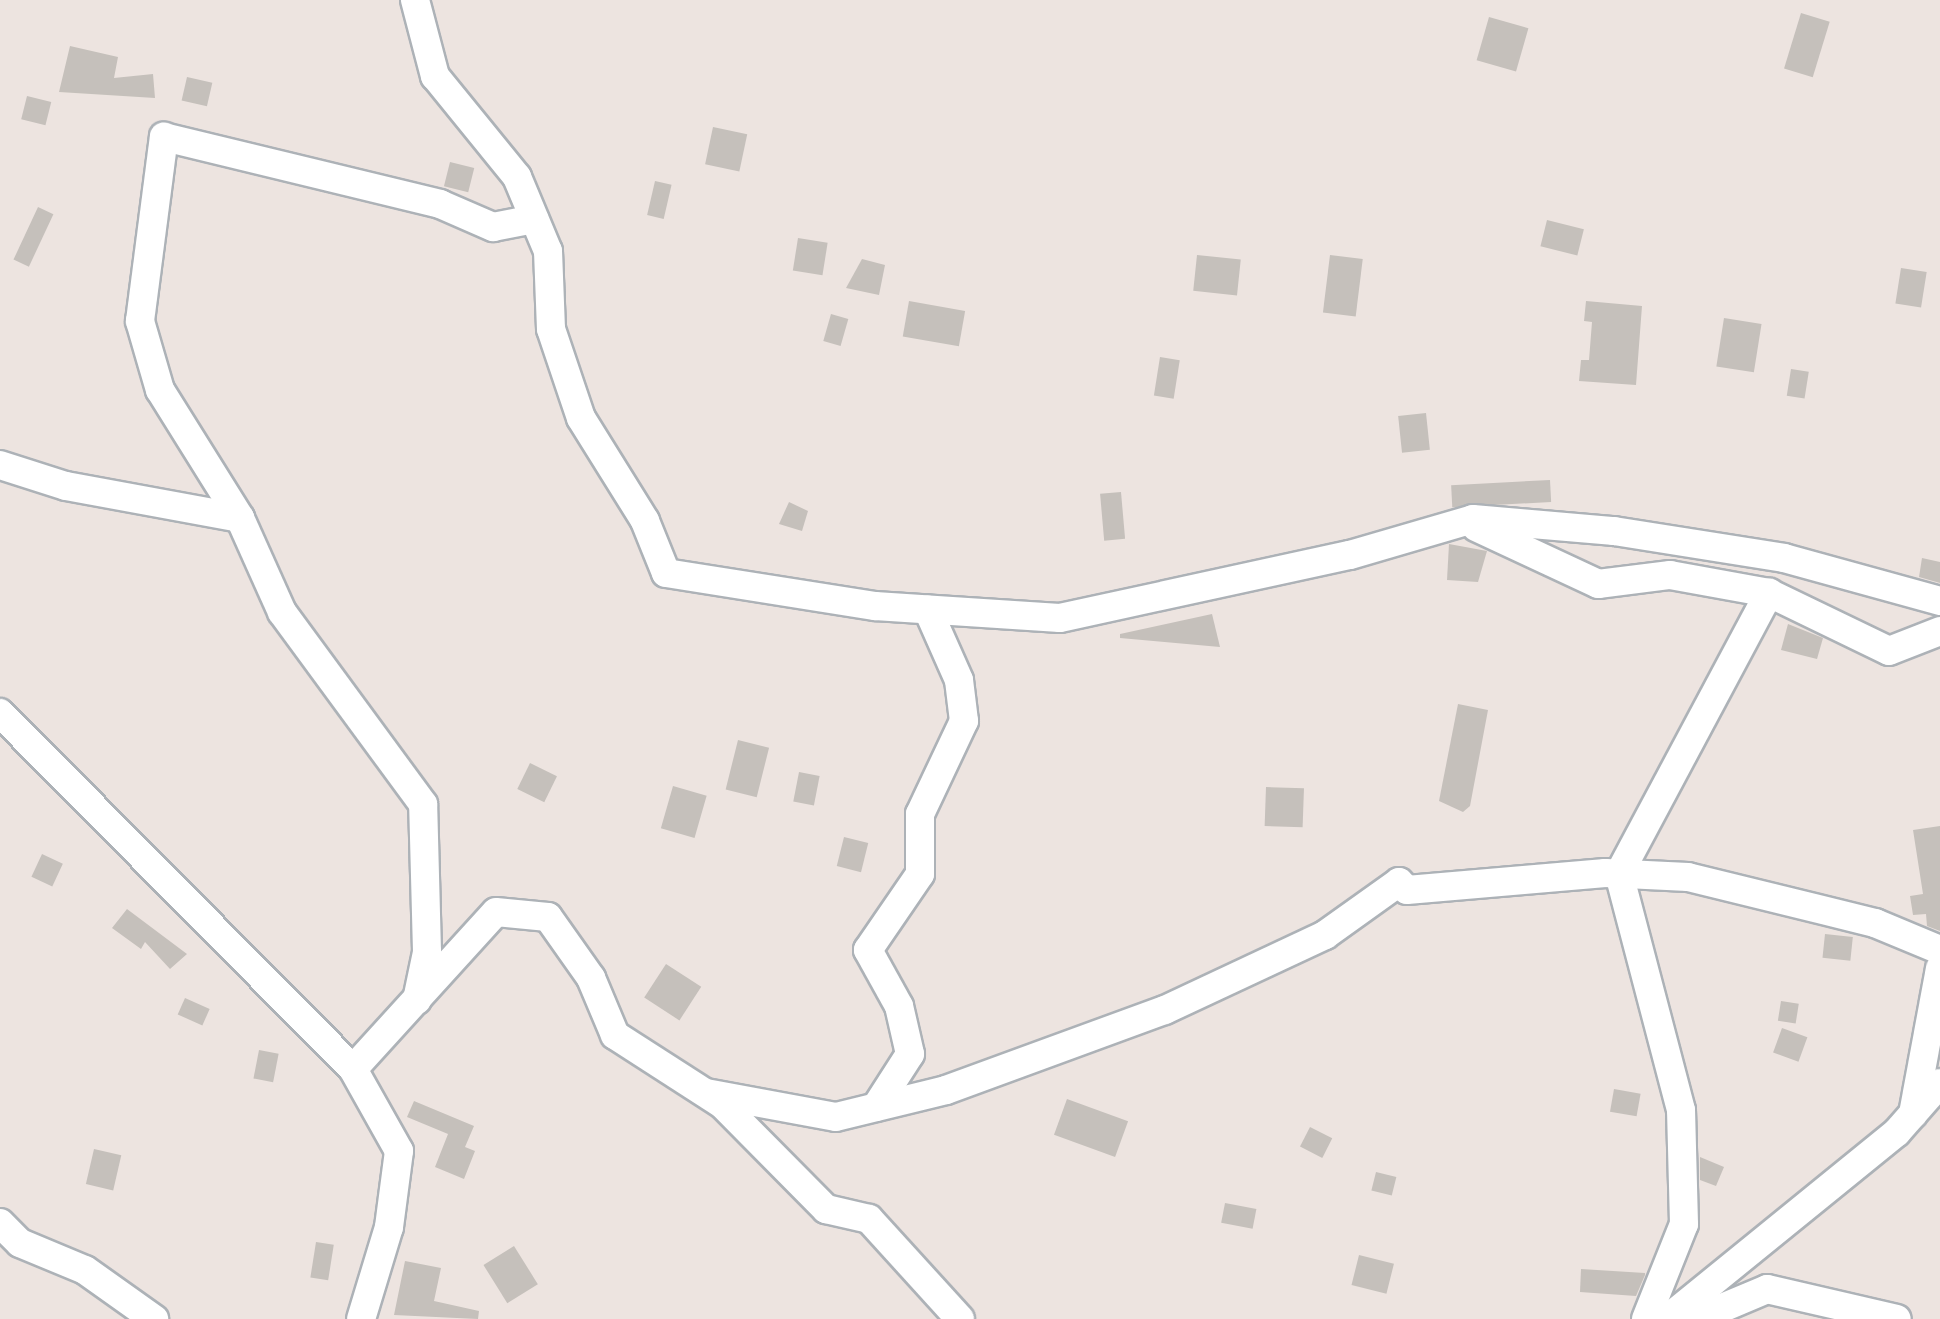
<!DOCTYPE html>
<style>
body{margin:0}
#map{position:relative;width:1940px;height:1319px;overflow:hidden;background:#ede4e0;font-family:"Nunito Sans",sans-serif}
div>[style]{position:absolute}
.building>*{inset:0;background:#c5c0bb;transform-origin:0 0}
.roads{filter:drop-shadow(2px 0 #adb2b7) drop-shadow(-2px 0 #adb2b7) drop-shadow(0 2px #adb2b7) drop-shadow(0 -2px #adb2b7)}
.minor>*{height:28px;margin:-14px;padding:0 14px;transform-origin:14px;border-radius:14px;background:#fff}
span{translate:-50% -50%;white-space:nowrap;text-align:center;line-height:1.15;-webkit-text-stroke:10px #fff;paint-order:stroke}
</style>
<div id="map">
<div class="building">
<i style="left:1801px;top:13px;width:30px;height:58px;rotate:17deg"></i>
<i style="left:1489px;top:17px;width:41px;height:45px;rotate:16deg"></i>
<i style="clip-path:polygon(70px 46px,118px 57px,114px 78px,153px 74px,155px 98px,59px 92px)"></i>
<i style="left:187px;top:77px;width:26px;height:24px;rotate:13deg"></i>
<i style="left:27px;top:96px;width:25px;height:24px;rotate:14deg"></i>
<i style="left:713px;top:127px;width:35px;height:38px;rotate:12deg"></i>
<i style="left:450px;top:162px;width:25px;height:25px;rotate:14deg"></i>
<i style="left:655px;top:181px;width:17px;height:35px;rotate:13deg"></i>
<i style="left:38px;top:207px;width:17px;height:58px;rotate:25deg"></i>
<i style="left:1547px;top:220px;width:38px;height:27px;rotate:14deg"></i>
<i style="left:798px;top:238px;width:30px;height:33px;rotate:9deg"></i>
<i style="left:1197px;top:255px;width:44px;height:36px;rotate:6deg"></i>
<i style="left:1330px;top:255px;width:33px;height:58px;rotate:7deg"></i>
<i style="clip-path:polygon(862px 259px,885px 265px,879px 295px,846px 288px)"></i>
<i style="left:1901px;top:268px;width:26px;height:36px;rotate:9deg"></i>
<i style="left:909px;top:301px;width:57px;height:36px;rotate:10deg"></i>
<i style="clip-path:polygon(1586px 301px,1642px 306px,1636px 385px,1579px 381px,1581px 360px,1589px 360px,1592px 322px,1584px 321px)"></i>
<i style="left:831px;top:314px;width:18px;height:28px;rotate:16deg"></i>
<i style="left:1724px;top:318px;width:38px;height:49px;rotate:9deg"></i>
<i style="left:1160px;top:357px;width:20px;height:39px;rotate:9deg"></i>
<i style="left:1791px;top:369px;width:18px;height:27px;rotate:9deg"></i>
<i style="left:1426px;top:413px;width:37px;height:28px;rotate:84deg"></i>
<i style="left:1550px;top:480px;width:22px;height:99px;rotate:87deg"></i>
<i style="left:1121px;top:492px;width:47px;height:21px;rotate:85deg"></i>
<i style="clip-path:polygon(789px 502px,808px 511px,802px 531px,779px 524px)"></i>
<i style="clip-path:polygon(1449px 544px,1487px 551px,1478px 582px,1447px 580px)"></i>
<i style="clip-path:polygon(1922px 558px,1940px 562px,1940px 583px,1919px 577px)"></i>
<i style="clip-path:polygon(1212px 614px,1220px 647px,1120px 638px,1120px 634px)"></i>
<i style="clip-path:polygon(1788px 624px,1823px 638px,1817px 659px,1781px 650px)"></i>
<i style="clip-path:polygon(1458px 704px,1488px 710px,1470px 806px,1463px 812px,1439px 801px)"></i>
<i style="left:738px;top:740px;width:32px;height:51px;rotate:14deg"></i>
<i style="left:530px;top:763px;width:30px;height:29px;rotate:26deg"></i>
<i style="left:799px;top:772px;width:21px;height:30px;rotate:11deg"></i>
<i style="left:673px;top:786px;width:35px;height:44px;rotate:16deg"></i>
<i style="left:1266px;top:787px;width:38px;height:39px;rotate:2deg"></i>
<i style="clip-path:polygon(1940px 826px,1940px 931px,1927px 926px,1926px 914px,1913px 915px,1910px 896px,1923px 894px,1913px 830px)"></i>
<i style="left:844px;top:837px;width:25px;height:30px;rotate:14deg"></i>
<i style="left:42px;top:854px;width:23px;height:25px;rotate:25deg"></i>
<i style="clip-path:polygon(127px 909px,187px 954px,170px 969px,145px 942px,141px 949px,112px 928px)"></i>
<i style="left:1825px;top:934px;width:28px;height:24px;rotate:6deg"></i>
<i style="left:666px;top:964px;width:42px;height:40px;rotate:33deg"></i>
<i style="left:185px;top:998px;width:27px;height:18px;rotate:24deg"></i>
<i style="left:1781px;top:1001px;width:18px;height:20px;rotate:9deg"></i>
<i style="left:1782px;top:1028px;width:27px;height:26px;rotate:20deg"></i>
<i style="left:259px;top:1050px;width:20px;height:29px;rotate:11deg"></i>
<i style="left:1614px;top:1089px;width:27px;height:23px;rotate:10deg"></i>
<i style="left:1067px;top:1099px;width:65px;height:38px;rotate:20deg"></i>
<i style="clip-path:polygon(414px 1101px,474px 1126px,465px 1147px,475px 1151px,464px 1179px,435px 1167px,448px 1134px,407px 1117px)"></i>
<i style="left:1310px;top:1127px;width:25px;height:22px;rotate:27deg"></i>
<i style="left:94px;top:1149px;width:28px;height:36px;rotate:13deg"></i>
<i style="clip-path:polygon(1700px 1157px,1724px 1167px,1716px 1186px,1700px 1180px)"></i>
<i style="left:1376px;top:1172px;width:21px;height:19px;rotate:14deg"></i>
<i style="left:1225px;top:1203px;width:32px;height:20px;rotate:11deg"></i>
<i style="left:316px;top:1242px;width:18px;height:36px;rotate:9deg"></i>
<i style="left:514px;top:1246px;width:45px;height:36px;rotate:58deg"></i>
<i style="left:1359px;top:1255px;width:36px;height:31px;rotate:14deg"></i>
<i style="clip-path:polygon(405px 1261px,441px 1268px,434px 1301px,479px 1311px,478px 1319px,394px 1315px)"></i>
<i style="clip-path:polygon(1581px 1269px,1645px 1273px,1645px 1275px,1636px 1296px,1580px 1292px)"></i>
</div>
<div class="roads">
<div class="minor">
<i style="left:415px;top:0;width:79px;rotate:75.3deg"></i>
<i style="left:435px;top:76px;width:130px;rotate:50.9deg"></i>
<i style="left:517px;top:177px;width:80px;rotate:67.3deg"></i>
<i style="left:548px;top:251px;width:78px;rotate:87.8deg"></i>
<i style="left:551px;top:329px;width:94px;rotate:71.4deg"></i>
<i style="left:581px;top:418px;width:121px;rotate:58.1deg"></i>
<i style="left:645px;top:521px;width:56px;rotate:68deg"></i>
<i style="left:666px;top:573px;width:212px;rotate:9deg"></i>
<i style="left:875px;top:606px;width:185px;rotate:3.7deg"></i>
<i style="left:1060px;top:618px;width:297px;rotate:-12.3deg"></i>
<i style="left:1350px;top:555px;width:128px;rotate:-16.3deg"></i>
<i style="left:1473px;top:519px;width:142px;rotate:4.9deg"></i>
<i style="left:1614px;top:531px;width:172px;rotate:9deg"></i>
<i style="left:1784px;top:558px;width:162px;rotate:15.4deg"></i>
<i style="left:0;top:465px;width:69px;rotate:17.7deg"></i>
<i style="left:66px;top:486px;width:177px;rotate:10.4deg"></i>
<i style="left:1476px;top:527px;width:135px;rotate:25deg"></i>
<i style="left:1598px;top:584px;width:73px;rotate:-7.1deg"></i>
<i style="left:1670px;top:575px;width:101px;rotate:10.3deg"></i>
<i style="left:0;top:713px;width:501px;rotate:45.24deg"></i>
<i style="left:353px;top:1069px;width:94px;rotate:60.7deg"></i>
<i style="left:399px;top:1151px;width:77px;rotate:97.5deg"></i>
<i style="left:389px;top:1227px;width:96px;rotate:106.9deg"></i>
<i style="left:417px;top:1000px;width:49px;rotate:-78.2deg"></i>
<i style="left:427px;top:952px;width:148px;rotate:-91.5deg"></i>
<i style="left:423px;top:804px;width:238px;rotate:-126.3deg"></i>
<i style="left:282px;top:612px;width:103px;rotate:-114.1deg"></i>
<i style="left:240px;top:518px;width:151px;rotate:-122deg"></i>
<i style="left:160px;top:390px;width:72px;rotate:-106.2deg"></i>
<i style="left:140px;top:321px;width:186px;rotate:-82.6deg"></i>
<i style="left:164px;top:137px;width:284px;rotate:13.6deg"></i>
<i style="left:440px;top:204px;width:58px;rotate:23.5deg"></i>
<i style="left:493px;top:227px;width:42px;rotate:-11deg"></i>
<i style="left:353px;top:1069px;width:212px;rotate:-47.7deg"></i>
<i style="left:496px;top:912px;width:52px;rotate:5.5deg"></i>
<i style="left:548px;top:917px;width:75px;rotate:54.8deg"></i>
<i style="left:591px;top:978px;width:62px;rotate:67.2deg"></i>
<i style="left:615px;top:1035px;width:127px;rotate:32.8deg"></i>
<i style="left:722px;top:1104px;width:148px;rotate:45.3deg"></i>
<i style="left:826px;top:1209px;width:44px;rotate:13.1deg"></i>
<i style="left:869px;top:1219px;width:135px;rotate:47.7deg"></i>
<i style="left:706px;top:1093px;width:132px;rotate:10.5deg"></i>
<i style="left:836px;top:1117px;width:113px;rotate:-13.8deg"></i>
<i style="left:946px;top:1090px;width:233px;rotate:-20.1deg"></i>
<i style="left:1165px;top:1010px;width:177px;rotate:-25.1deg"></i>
<i style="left:1325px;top:935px;width:91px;rotate:-35.6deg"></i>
<i style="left:1399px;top:882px;width:11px;rotate:45deg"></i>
<i style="left:1407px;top:890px;width:199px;rotate:-4.9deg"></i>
<i style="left:1605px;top:873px;width:83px;rotate:2.8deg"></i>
<i style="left:1688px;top:877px;width:193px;rotate:13.8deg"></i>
<i style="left:1875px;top:923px;width:70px;rotate:22.6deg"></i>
<i style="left:876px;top:1107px;width:63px;rotate:-57.3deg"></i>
<i style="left:910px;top:1054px;width:49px;rotate:-102.9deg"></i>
<i style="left:899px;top:1006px;width:64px;rotate:-119deg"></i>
<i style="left:868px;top:950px;width:92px;rotate:-55.6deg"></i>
<i style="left:920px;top:874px;width:60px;rotate:-90deg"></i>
<i style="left:920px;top:814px;width:103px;rotate:-64.7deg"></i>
<i style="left:964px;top:721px;width:41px;rotate:-97deg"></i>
<i style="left:959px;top:680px;width:77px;rotate:-113.9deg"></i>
<i style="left:1913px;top:1114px;width:148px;rotate:-79.5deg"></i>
<i style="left:0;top:1223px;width:28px;rotate:45deg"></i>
<i style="left:20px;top:1243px;width:70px;rotate:22.6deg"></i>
<i style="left:85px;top:1270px;width:85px;rotate:35.4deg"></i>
<i style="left:1646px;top:1319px;width:102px;rotate:-68.2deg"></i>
<i style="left:1684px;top:1224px;width:114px;rotate:-91.5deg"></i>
<i style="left:1681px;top:1110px;width:244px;rotate:-104.7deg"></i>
<i style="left:1619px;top:874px;width:319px;rotate:-61.9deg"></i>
<i style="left:1769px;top:593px;width:133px;rotate:25.8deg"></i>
<i style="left:1889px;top:651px;width:55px;rotate:-21.4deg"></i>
<i style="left:1667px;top:1319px;width:296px;rotate:-39.1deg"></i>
<i style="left:1897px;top:1132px;width:65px;rotate:-48.7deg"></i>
<i style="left:1696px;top:1319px;width:77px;rotate:-22.9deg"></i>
<i style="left:1767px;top:1289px;width:133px;rotate:13deg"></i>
</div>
</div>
</div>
